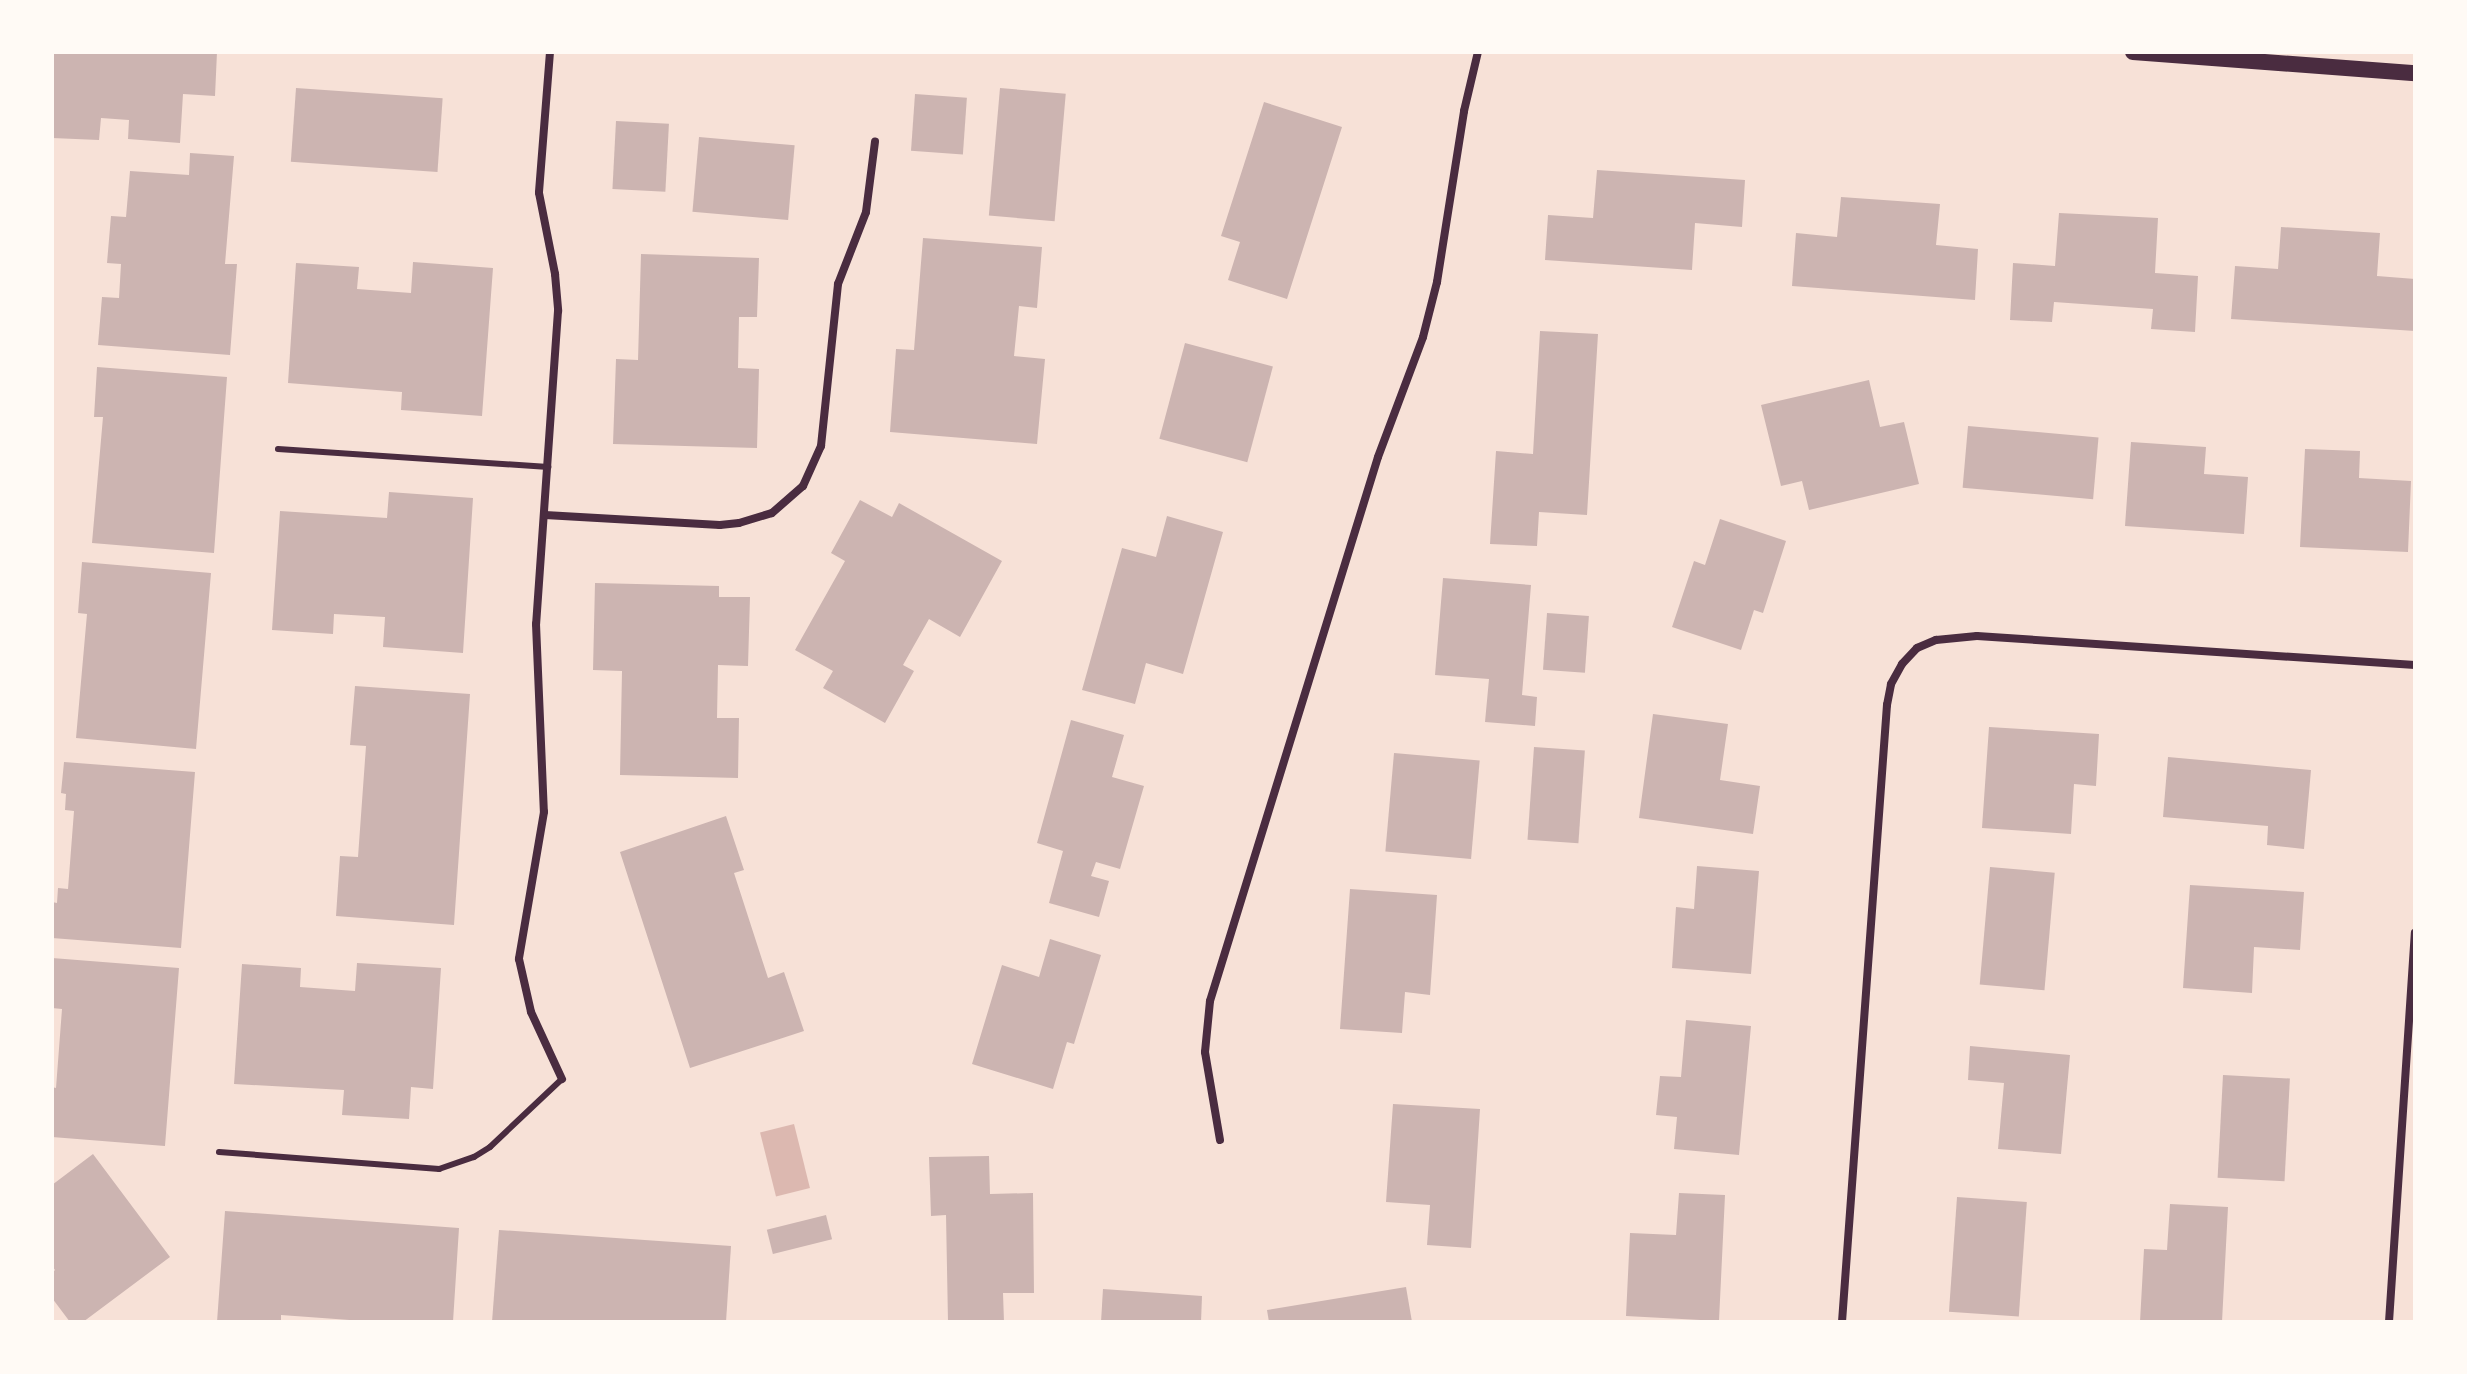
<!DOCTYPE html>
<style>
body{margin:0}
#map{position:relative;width:2467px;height:1374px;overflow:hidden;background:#f7e1d7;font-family:"PT Sans Narrow",sans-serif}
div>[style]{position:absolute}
.water>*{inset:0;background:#dcb8b0;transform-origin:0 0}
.building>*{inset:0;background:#ccb4b1;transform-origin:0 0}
.service>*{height:6px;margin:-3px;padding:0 3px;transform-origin:3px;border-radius:3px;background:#4a2c40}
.minor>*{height:8px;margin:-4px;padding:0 4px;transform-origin:4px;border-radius:4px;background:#4a2c40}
.secondary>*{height:16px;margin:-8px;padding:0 8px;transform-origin:8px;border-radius:8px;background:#4a2c40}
span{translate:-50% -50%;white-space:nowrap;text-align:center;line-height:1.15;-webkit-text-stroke:6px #fffaf5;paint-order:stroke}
.frame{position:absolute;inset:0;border:54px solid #fffaf5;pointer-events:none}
</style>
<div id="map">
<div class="water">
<i style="left:794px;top:1124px;width:66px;height:35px;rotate:76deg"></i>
</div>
<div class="building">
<i style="clip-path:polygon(52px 52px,217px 52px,215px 96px,183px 94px,180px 143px,128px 139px,129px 120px,101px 118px,99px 140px,52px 138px)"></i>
<i style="left:296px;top:88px;width:147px;height:74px;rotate:4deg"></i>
<i style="left:1000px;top:88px;width:66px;height:128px;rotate:5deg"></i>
<i style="left:915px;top:94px;width:52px;height:57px;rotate:4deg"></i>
<i style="clip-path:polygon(1264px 102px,1342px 127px,1287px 299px,1228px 280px,1240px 242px,1221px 236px)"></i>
<i style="left:616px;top:121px;width:53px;height:68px;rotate:3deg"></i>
<i style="left:699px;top:137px;width:96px;height:75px;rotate:5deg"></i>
<i style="clip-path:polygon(190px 153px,234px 156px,225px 264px,237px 264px,230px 355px,98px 345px,102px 297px,119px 298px,121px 264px,107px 263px,111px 216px,126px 217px,130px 171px,189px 175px)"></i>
<i style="clip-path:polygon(1597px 170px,1745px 180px,1742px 227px,1695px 223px,1692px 270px,1545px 260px,1548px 215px,1593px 218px)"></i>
<i style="clip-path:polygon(1841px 197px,1940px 204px,1936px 245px,1978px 249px,1975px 300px,1792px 286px,1796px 233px,1837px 237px)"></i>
<i style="clip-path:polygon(2059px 213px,2158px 218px,2155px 273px,2198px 276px,2195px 332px,2151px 329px,2153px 309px,2054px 302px,2052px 322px,2010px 320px,2013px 263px,2055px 266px)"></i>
<i style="clip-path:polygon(2281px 227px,2380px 233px,2377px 276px,2415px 279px,2415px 331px,2231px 319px,2235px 266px,2278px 269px)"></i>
<i style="clip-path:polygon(923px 238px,1042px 247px,1037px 308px,1019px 306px,1014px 356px,1045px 359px,1037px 444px,890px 432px,896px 349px,914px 350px)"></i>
<i style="clip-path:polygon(641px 254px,759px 258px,757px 317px,739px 317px,738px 368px,759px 369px,757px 448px,613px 444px,616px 359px,638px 360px)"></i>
<i style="clip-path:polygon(413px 262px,493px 268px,482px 416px,401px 410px,402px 392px,288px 383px,296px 263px,359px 267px,357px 289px,411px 293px)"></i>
<i style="clip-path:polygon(1540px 331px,1598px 334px,1587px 515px,1539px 512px,1537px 546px,1490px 544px,1496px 451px,1533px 454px)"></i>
<i style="left:1185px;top:343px;width:91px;height:99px;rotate:15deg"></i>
<i style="clip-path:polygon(97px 367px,227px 377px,214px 553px,92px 543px,103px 417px,94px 417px)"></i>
<i style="clip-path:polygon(1869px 380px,1880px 427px,1904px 422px,1919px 484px,1809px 510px,1802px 481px,1781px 486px,1761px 405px)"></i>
<i style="left:1968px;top:426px;width:131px;height:62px;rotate:5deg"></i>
<i style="clip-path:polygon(2131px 442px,2206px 447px,2204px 474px,2248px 477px,2244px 534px,2125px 526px)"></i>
<i style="clip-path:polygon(2305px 449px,2360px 451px,2359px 478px,2411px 481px,2408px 552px,2300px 547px)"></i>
<i style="clip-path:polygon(389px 492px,473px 498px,463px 653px,383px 647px,385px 617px,334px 614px,333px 634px,272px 630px,280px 511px,387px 518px)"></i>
<i style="clip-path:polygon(860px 500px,892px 517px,899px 503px,1002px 561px,960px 637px,929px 619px,903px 665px,914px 671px,885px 723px,823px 688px,833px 671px,795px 650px,845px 561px,831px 553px)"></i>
<i style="clip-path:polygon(1167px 516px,1223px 532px,1183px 674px,1146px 663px,1135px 704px,1082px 690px,1122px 548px,1156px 557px)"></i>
<i style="clip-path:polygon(1720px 519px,1786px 541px,1763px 613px,1754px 610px,1741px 650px,1672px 627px,1694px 561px,1705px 565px)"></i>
<i style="clip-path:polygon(82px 562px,211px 573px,196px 749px,76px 738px,87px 614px,78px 613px)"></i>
<i style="clip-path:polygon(1443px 578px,1531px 585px,1522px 695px,1537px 697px,1535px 726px,1485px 722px,1489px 679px,1435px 675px)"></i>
<i style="clip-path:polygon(595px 583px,719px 586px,719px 597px,750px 597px,748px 666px,718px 665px,717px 718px,739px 718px,738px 778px,620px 775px,622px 671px,593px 670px)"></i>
<i style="left:1547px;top:613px;width:42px;height:57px;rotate:4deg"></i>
<i style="clip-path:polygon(355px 686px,470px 694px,454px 925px,336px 916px,340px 856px,358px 857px,366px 746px,350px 745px)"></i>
<i style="clip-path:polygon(1653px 714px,1728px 724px,1720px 780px,1760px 786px,1753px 834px,1639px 818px)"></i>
<i style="clip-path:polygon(1071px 720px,1124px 735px,1112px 777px,1144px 786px,1120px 869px,1096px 862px,1091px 876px,1109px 881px,1099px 917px,1049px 903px,1063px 851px,1037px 843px)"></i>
<i style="clip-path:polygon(1989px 727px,2099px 734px,2096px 786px,2074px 784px,2071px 834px,1982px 828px)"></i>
<i style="left:1534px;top:747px;width:51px;height:93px;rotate:4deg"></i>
<i style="left:1394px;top:753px;width:86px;height:99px;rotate:5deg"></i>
<i style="clip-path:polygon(2168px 757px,2311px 770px,2304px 849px,2267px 845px,2268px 826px,2163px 817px)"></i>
<i style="clip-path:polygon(64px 762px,195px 772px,181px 948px,52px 938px,52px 902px,57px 903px,58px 888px,68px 889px,74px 811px,65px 810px,66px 794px,61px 793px)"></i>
<i style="clip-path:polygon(726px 816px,744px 870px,734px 873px,768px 978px,784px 972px,804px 1031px,690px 1068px,620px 852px)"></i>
<i style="clip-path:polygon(1697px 866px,1759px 871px,1751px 974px,1672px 968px,1676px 907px,1694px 909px)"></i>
<i style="left:1990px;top:867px;width:65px;height:118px;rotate:5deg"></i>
<i style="clip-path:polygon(2190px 885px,2304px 892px,2300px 950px,2254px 947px,2252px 993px,2183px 988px)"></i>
<i style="clip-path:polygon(1350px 889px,1437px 895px,1430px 995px,1405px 992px,1402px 1033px,1340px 1029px)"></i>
<i style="clip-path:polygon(1050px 939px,1101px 955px,1074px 1044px,1067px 1042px,1053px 1089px,972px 1064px,1002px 965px,1039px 977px)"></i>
<i style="clip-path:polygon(52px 958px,179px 968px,165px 1146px,52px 1137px,52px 1087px,56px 1088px,62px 1009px,52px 1008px)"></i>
<i style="clip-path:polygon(357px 963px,441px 968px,433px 1089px,411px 1087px,409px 1119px,342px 1115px,344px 1090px,234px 1084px,242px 964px,301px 968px,300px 987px,355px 991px)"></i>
<i style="clip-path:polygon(1686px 1020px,1751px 1026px,1739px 1155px,1674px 1149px,1677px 1117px,1656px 1115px,1660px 1076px,1681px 1077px)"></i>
<i style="clip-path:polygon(1970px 1046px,2070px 1055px,2061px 1154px,1998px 1149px,2004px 1083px,1968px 1080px)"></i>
<i style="left:2223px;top:1075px;width:67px;height:103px;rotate:3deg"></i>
<i style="clip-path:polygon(1393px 1104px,1480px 1109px,1471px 1248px,1427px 1245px,1430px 1205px,1386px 1202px)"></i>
<i style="clip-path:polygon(93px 1154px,170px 1257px,83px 1322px,70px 1322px,52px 1298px,52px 1273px,55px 1270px,52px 1266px,52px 1185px)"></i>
<i style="clip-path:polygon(989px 1156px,990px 1194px,1033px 1193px,1034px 1293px,1003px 1293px,1004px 1322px,948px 1322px,946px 1215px,931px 1216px,929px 1157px)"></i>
<i style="clip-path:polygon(1679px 1193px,1725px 1195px,1719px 1321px,1626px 1316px,1630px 1233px,1676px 1235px)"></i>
<i style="left:1957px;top:1197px;width:70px;height:115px;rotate:4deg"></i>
<i style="clip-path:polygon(2170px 1204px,2228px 1207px,2222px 1322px,2140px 1322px,2144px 1249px,2167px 1250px)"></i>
<i style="clip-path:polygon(225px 1211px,459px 1228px,453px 1322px,377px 1322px,281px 1315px,281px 1322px,217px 1322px)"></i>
<i style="left:826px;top:1215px;width:25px;height:61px;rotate:76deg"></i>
<i style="clip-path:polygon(499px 1230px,731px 1246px,726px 1322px,492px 1322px)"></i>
<i style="clip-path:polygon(1406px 1287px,1412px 1322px,1269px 1322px,1267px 1310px)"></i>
<i style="clip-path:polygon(1103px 1289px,1202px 1296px,1201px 1322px,1101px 1322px)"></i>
</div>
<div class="service">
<i style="left:278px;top:449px;width:271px;rotate:3.8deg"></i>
<i style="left:219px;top:1152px;width:221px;rotate:4.4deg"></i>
<i style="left:439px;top:1169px;width:37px;rotate:-19deg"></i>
<i style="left:474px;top:1157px;width:19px;rotate:-32deg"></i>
<i style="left:490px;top:1147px;width:99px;rotate:-43.4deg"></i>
</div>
<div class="minor">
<i style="left:550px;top:52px;width:141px;rotate:94.5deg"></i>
<i style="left:539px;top:193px;width:83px;rotate:78.8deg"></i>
<i style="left:555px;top:274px;width:37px;rotate:85deg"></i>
<i style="left:558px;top:311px;width:314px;rotate:94deg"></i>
<i style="left:536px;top:624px;width:188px;rotate:87.6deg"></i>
<i style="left:544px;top:812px;width:149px;rotate:99.7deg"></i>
<i style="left:519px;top:959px;width:54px;rotate:77.2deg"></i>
<i style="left:531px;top:1012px;width:74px;rotate:65.2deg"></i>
<i style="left:545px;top:515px;width:175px;rotate:3.3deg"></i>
<i style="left:720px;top:525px;width:19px;rotate:-6deg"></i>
<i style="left:739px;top:523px;width:34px;rotate:-17deg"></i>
<i style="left:772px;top:513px;width:41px;rotate:-41.1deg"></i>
<i style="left:803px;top:486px;width:44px;rotate:-65.8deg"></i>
<i style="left:821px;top:446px;width:163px;rotate:-84deg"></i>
<i style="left:838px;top:284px;width:77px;rotate:-68.7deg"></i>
<i style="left:866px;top:212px;width:71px;rotate:-82.7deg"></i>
<i style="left:1220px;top:1140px;width:89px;rotate:-99.7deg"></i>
<i style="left:1205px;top:1052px;width:51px;rotate:-84.4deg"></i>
<i style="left:1210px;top:1001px;width:569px;rotate:-72.84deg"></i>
<i style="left:1378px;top:457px;width:128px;rotate:-69.4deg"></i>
<i style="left:1423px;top:337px;width:57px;rotate:-75.7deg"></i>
<i style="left:1437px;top:282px;width:173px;rotate:-81deg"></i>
<i style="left:1464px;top:111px;width:61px;rotate:-76.7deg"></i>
<i style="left:1842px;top:1322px;width:619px;rotate:-85.83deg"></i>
<i style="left:1887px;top:705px;width:21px;rotate:-79deg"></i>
<i style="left:1891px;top:684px;width:23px;rotate:-61deg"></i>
<i style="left:1902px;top:664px;width:22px;rotate:-47deg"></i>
<i style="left:1917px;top:648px;width:21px;rotate:-23deg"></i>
<i style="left:1936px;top:640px;width:41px;rotate:-5.6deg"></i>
<i style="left:1977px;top:636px;width:439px;rotate:3.8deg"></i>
<i style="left:2389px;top:1322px;width:390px;rotate:-86.2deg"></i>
</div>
<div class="secondary">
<i style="left:2133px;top:52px;width:283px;rotate:4.3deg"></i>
</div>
<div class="frame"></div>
</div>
